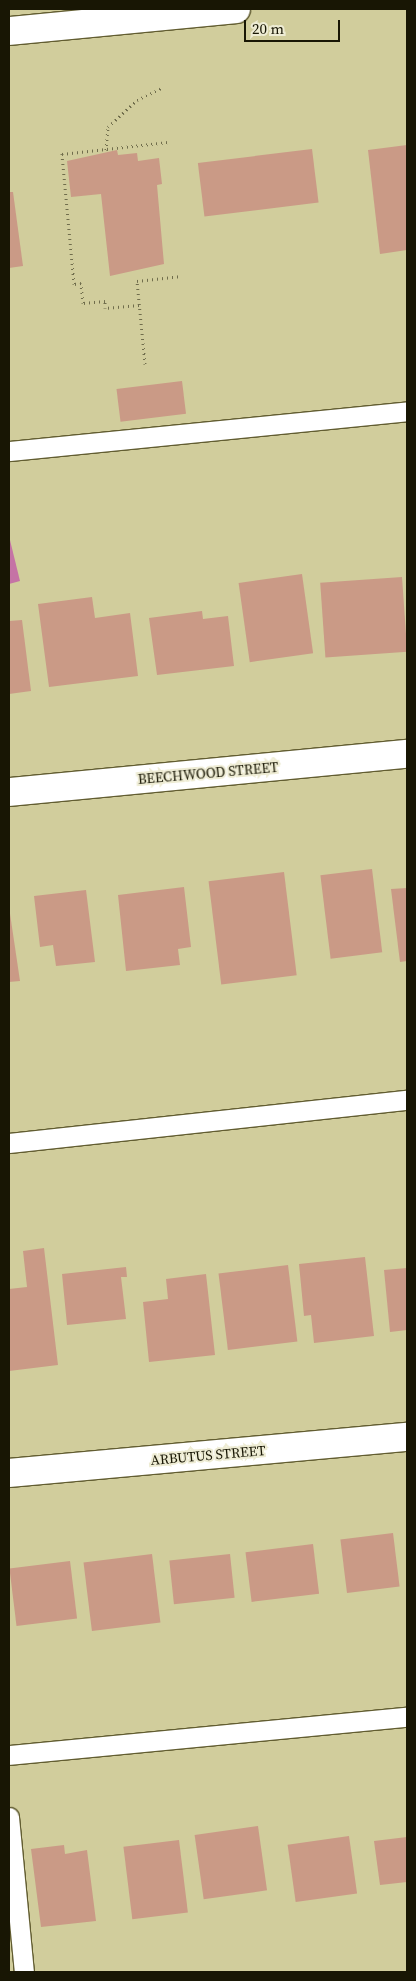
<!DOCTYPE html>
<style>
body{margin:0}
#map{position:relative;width:416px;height:1981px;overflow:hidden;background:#d1cd9c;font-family:"Source Serif 4",serif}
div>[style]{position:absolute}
.water>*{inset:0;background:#c573a5}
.building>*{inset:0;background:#ca9a86;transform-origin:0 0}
.path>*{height:3px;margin-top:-1.5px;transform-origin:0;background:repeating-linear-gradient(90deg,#706d4c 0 1px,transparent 0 5px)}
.roads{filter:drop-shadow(1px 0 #625d31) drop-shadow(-1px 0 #625d31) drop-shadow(0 1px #625d31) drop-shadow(0 -1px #625d31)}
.service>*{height:19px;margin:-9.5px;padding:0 9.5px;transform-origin:9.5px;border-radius:9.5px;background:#fff}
.minor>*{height:28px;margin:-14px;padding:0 14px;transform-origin:14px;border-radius:14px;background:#fff}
.secondary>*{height:28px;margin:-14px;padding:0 14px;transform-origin:14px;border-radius:14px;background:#fff}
span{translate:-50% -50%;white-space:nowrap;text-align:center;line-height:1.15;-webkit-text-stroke:4px #eeecd4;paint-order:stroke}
.street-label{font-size:14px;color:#181604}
.frame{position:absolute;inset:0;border:10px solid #181604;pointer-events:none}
.scale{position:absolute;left:244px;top:20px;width:96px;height:22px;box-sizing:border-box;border:2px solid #181604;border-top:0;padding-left:6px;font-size:15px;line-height:18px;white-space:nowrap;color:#181604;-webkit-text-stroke:4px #eeecd4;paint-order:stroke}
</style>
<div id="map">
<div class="water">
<i style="clip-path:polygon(9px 536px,20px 581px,9px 584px)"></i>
</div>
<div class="building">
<i style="clip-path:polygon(407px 145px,407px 250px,380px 254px,368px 150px)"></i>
<i style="left:312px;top:149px;width:54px;height:115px;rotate:83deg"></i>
<i style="clip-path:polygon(117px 150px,118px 155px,137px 153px,138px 161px,159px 158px,162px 184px,157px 185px,164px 264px,110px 276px,101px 194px,71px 197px,67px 161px)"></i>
<i style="clip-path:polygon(9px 192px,13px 192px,23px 266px,9px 268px)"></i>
<i style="left:182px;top:381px;width:33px;height:66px;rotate:83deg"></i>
<i style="left:302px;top:574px;width:80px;height:64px;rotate:82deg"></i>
<i style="left:402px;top:577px;width:75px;height:82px;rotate:86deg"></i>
<i style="clip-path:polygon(92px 597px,95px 618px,130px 613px,138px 676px,49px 687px,38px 604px)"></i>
<i style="clip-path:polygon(202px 611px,203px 619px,228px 616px,234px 666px,157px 675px,149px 618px)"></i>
<i style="clip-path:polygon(22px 620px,31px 691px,9px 694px,9px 621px)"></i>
<i style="left:372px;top:869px;width:84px;height:52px;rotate:83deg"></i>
<i style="left:284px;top:872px;width:104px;height:76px;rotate:83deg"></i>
<i style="clip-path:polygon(184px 887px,191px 947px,178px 949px,180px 965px,126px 971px,118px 895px)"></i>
<i style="clip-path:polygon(407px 888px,407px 961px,400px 962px,391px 889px)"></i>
<i style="clip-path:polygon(86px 890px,95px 962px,56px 966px,53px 945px,40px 947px,34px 896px)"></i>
<i style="clip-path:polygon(9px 907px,20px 981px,9px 982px)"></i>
<i style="clip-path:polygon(44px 1248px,58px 1365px,9px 1371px,9px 1289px,27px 1287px,23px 1251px)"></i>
<i style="clip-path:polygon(365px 1257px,374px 1336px,314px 1343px,311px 1315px,304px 1316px,299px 1264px)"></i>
<i style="left:288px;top:1265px;width:77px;height:70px;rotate:83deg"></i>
<i style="clip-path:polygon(126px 1267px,127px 1277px,121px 1277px,126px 1319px,67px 1325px,62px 1274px)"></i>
<i style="clip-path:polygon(407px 1268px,407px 1330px,390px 1332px,384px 1270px)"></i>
<i style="clip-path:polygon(206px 1274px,215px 1355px,149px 1362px,143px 1302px,168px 1299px,166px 1279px)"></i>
<i style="left:393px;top:1533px;width:54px;height:53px;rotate:83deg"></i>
<i style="left:313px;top:1544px;width:50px;height:68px;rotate:83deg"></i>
<i style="left:152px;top:1554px;width:69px;height:69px;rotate:83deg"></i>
<i style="left:230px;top:1554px;width:44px;height:61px;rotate:84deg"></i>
<i style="left:70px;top:1561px;width:58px;height:61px;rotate:83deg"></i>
<i style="left:258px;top:1826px;width:65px;height:64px;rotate:82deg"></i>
<i style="left:349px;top:1836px;width:58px;height:62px;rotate:82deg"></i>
<i style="clip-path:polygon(407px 1837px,407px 1882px,380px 1885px,374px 1841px)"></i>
<i style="left:179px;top:1840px;width:73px;height:56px;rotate:83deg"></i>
<i style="clip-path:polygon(64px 1845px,65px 1854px,87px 1850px,96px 1921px,41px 1927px,31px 1849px)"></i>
</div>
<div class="path">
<i style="left:106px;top:150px;width:23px;rotate:-85deg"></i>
<i style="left:108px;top:127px;width:40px;rotate:-43deg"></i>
<i style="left:137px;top:100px;width:28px;rotate:-26deg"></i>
<i style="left:139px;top:305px;width:34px;rotate:175deg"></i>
<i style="left:105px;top:308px;width:7px;rotate:-90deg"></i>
<i style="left:105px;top:301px;width:22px;rotate:175deg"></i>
<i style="left:83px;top:303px;width:20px;rotate:-96deg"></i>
<i style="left:81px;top:283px;width:7px;rotate:172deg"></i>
<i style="left:74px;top:284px;width:131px;rotate:-95.3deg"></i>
<i style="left:62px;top:154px;width:107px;rotate:-6.5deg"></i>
<i style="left:145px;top:364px;width:83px;rotate:-95.5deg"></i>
<i style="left:137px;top:281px;width:45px;rotate:-6.3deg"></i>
</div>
<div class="roads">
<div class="service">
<i style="left:9px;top:451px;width:400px;rotate:-5.7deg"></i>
<i style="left:9px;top:1143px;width:400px;rotate:-6.2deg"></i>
<i style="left:9px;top:1755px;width:400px;rotate:-5.5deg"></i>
<i style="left:9px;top:1817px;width:156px;rotate:84.5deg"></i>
</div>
<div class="minor">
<i style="left:9px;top:792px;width:400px;rotate:-5.5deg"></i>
<i style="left:9px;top:1473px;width:400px;rotate:-5.2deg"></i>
</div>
<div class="secondary">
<i style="left:9px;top:31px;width:228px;rotate:-5.5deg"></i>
</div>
</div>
<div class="street-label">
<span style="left:208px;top:773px;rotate:-5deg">BEECHWOOD STREET</span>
<span style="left:208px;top:1455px;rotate:-5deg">ARBUTUS STREET</span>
</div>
<div class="frame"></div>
<div class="scale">20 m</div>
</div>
